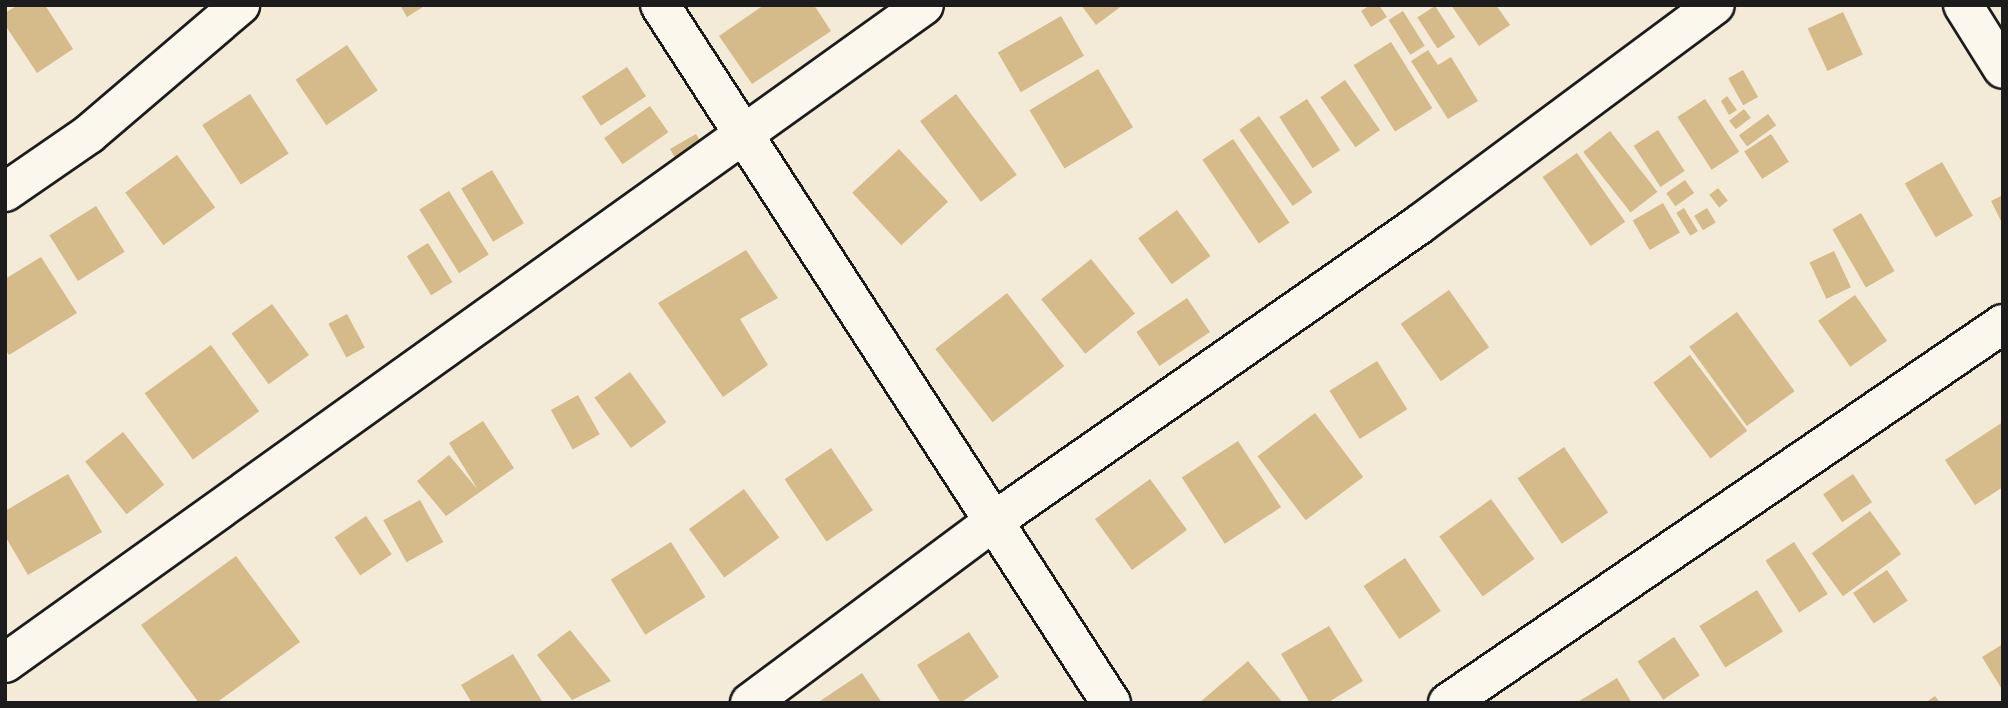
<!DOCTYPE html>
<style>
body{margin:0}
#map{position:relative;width:2008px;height:708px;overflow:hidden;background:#f3ebd8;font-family:"Gochi Hand",sans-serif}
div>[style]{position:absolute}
.building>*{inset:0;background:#d5ba8a;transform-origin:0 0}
.roads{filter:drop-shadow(2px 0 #1c1c1c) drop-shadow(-2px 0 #1c1c1c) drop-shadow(0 2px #1c1c1c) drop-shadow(0 -2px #1c1c1c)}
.minor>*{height:38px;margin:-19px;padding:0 19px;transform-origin:19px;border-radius:19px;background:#fbf7ec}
span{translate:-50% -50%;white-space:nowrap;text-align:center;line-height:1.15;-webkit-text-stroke:5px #fbf7ec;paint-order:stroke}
.frame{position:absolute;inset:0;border:7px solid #1c1c1c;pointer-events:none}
</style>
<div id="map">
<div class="building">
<i style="clip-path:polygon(18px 5px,45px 5px,73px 49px,37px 73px,5px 25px,5px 13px)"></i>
<i style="clip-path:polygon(400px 5px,426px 5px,407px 17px)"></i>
<i style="clip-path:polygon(764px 5px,814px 5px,831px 31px,752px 84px,719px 36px)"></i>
<i style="clip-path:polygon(1081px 5px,1123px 5px,1096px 25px)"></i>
<i style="clip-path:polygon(1370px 5px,1379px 5px,1387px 17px,1371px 27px,1361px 11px)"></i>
<i style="clip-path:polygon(1451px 5px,1496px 5px,1510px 25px,1479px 46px)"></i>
<i style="left:1435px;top:6px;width:37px;height:21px;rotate:57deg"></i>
<i style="left:1403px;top:11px;width:41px;height:17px;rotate:58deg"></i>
<i style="left:1843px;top:12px;width:47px;height:39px;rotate:65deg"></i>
<i style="left:1061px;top:16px;width:46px;height:73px;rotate:60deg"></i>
<i style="left:1391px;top:42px;width:78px;height:44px;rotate:58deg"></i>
<i style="left:347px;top:45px;width:55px;height:62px;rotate:56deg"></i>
<i style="clip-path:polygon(1428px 50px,1438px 65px,1451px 57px,1478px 101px,1448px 119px,1411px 61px)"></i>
<i style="left:627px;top:67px;width:35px;height:54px;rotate:57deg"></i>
<i style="left:1098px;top:69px;width:68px;height:80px;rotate:59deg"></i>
<i style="left:1743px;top:70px;width:31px;height:17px;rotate:61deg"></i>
<i style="left:1345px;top:80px;width:61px;height:30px;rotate:55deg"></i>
<i style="left:250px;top:94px;width:71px;height:57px;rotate:57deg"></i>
<i style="left:956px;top:94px;width:101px;height:45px;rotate:53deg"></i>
<i style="clip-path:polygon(1727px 96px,1737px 110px,1729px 115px,1721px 101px)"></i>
<i style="left:1307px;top:99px;width:61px;height:33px;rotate:57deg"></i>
<i style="left:1705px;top:99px;width:63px;height:33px;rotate:57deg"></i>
<i style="left:650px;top:106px;width:32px;height:56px;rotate:55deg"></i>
<i style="left:1744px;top:109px;width:11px;height:19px;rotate:52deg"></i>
<i style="left:1768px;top:114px;width:14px;height:36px;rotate:54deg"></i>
<i style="left:1259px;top:116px;width:93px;height:24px;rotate:55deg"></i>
<i style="left:1658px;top:130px;width:49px;height:29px;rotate:57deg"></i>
<i style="left:1610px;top:131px;width:77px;height:34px;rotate:52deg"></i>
<i style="left:696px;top:134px;width:20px;height:30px;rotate:60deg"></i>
<i style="left:1771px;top:134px;width:33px;height:32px;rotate:57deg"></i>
<i style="left:1233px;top:139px;width:101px;height:37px;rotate:56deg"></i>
<i style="left:899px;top:149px;width:72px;height:64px;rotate:47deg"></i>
<i style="left:1577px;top:153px;width:84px;height:42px;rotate:55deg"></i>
<i style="left:177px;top:155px;width:65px;height:64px;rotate:54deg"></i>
<i style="left:1942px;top:162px;width:62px;height:43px;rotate:60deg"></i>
<i style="left:492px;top:170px;width:62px;height:36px;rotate:59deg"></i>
<i style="left:1685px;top:180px;width:16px;height:23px;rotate:55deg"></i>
<i style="left:1718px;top:188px;width:16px;height:11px;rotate:52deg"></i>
<i style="left:449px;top:191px;width:75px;height:35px;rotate:58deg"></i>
<i style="clip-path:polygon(2003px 195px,2003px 225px,1991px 201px)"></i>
<i style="left:1663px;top:203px;width:34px;height:35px;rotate:60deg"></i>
<i style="left:96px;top:206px;width:54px;height:55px;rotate:58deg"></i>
<i style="left:1684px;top:208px;width:27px;height:9px;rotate:59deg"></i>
<i style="left:1707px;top:208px;width:17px;height:15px;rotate:59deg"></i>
<i style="left:1177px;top:210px;width:57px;height:48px;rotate:54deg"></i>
<i style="left:1861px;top:213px;width:67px;height:33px;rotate:60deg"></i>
<i style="left:428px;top:243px;width:46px;height:25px;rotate:58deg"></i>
<i style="clip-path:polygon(746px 250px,778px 298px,740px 319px,768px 365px,723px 397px,658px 303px)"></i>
<i style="left:1834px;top:251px;width:40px;height:27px;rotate:65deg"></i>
<i style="clip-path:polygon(41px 257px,77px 313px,9px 355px,5px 349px,5px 279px)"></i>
<i style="left:1091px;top:259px;width:70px;height:64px;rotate:51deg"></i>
<i style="left:1449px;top:290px;width:70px;height:59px;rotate:55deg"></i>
<i style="left:1007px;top:293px;width:93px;height:91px;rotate:52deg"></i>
<i style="left:1855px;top:295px;width:56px;height:45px;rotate:55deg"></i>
<i style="left:1187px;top:298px;width:41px;height:61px;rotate:56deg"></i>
<i style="left:272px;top:304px;width:63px;height:50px;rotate:54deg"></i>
<i style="left:1737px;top:312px;width:98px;height:59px;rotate:54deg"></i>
<i style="left:347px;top:314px;width:38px;height:21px;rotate:62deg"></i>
<i style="left:211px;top:345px;width:82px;height:82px;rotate:54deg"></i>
<i style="left:1690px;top:355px;width:95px;height:46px;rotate:53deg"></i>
<i style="left:1377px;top:361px;width:57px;height:56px;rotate:58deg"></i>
<i style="left:630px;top:372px;width:62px;height:44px;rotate:54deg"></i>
<i style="left:578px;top:395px;width:45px;height:31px;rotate:61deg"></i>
<i style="left:1315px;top:413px;width:80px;height:72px;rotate:53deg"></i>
<i style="clip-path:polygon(483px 421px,514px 468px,446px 516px,417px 481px,449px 455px,478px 490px,449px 443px)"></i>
<i style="clip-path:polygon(2003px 422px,2003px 487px,1975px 505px,1945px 460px)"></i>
<i style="left:123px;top:432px;width:67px;height:48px;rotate:52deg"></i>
<i style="left:1238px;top:441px;width:79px;height:67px;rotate:57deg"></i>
<i style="left:1564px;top:447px;width:79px;height:56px;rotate:56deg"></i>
<i style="left:831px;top:448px;width:75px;height:56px;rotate:56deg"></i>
<i style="clip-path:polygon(68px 474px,102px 532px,28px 575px,5px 536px,5px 511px)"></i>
<i style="left:1853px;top:474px;width:34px;height:36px;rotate:56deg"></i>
<i style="left:1150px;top:479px;width:63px;height:68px;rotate:54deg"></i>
<i style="left:744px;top:489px;width:60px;height:68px;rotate:54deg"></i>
<i style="left:1491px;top:499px;width:74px;height:64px;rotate:54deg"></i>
<i style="left:420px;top:500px;width:48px;height:42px;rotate:61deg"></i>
<i style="left:1870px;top:511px;width:53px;height:72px;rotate:54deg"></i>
<i style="left:366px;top:516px;width:46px;height:38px;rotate:56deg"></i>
<i style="left:671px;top:542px;width:65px;height:71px;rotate:58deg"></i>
<i style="left:1794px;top:542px;width:62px;height:34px;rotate:57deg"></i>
<i style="clip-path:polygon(236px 556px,300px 642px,216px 703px,199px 703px,141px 625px)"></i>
<i style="left:1405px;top:558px;width:64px;height:50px;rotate:56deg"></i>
<i style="left:1887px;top:570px;width:37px;height:41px;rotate:56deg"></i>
<i style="left:1757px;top:590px;width:49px;height:68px;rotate:58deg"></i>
<i style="clip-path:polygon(1329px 626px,1363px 681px,1327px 703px,1310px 703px,1281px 654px)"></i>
<i style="clip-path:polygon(570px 630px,611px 681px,572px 700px,537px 655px)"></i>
<i style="clip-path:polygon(969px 632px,999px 677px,960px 703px,941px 703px,917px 665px)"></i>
<i style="left:1674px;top:637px;width:46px;height:44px;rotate:56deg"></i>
<i style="clip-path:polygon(2003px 644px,2003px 691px,1982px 657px)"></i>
<i style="clip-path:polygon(513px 654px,543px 703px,472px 703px,461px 685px)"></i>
<i style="clip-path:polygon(1248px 661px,1283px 703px,1199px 703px)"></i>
<i style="clip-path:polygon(862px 673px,882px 703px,817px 703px)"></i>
<i style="clip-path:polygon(1617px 678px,1632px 703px,1576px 703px)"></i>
<i style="clip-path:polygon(1935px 696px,1940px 703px,1925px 703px)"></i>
</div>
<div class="roads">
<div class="minor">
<i style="left:660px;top:5px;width:831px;rotate:57.13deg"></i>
<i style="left:1963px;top:5px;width:75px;rotate:58deg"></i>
<i style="left:5px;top:192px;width:102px;rotate:-34.6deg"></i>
<i style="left:89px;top:134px;width:199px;rotate:-40.5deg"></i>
<i style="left:5px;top:663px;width:1130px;rotate:-35.6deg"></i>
<i style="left:750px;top:703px;width:304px;rotate:-36.7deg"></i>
<i style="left:994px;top:521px;width:519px;rotate:-34.88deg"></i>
<i style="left:1420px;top:224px;width:367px;rotate:-36.6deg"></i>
<i style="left:1448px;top:703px;width:672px;rotate:-34.33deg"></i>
</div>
</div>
<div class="frame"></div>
</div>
